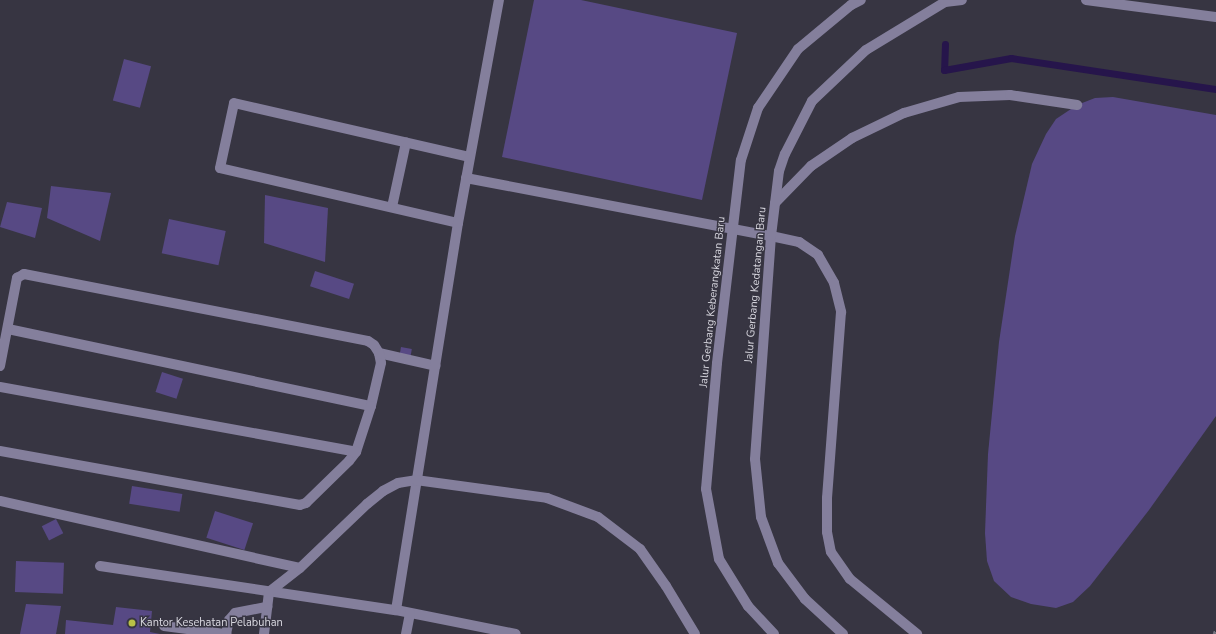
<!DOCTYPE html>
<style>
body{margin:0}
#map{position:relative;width:1216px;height:634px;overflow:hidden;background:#373542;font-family:"Nunito Sans",sans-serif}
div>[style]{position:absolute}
.stream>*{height:7px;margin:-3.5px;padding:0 3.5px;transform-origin:3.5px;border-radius:3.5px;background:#26154b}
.building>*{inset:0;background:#574984;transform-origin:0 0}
.path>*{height:2.5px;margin-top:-1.25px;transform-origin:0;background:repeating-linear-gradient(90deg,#767580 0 3px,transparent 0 6px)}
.minor>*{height:10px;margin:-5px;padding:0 5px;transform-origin:5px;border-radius:5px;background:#847f9c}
.minor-bridge>*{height:10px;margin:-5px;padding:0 5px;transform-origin:5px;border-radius:5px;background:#847f9c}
.dots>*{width:11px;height:11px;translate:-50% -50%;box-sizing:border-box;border:2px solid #373542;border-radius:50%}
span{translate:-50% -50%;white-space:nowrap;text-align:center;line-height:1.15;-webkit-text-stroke:3px #373542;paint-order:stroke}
.street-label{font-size:11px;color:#d9d8e0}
.poi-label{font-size:11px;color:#d9d8e0}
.left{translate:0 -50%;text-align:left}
</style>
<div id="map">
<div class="stream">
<i style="left:945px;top:44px;width:26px;rotate:92deg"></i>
<i style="left:944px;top:70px;width:68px;rotate:-10.2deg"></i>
<i style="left:1011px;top:58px;width:207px;rotate:8.6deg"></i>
</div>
<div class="building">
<i style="clip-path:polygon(534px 0,581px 0,737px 33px,702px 200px,502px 157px)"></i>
<i style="left:124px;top:59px;width:28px;height:43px;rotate:15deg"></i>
<i style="clip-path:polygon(1113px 97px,1216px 115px,1216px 416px,1149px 510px,1090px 586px,1073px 602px,1056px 608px,1031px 604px,1011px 597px,994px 581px,987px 561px,985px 533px,988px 454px,999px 342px,1015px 236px,1032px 164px,1046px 134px,1056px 119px,1077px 105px,1095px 98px)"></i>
<i style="clip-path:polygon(51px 186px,111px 193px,100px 241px,47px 218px)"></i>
<i style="clip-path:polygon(265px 195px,328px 208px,325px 262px,264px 243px)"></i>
<i style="clip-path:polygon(7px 202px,42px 208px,35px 238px,0 227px)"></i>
<i style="left:169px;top:219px;width:58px;height:35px;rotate:12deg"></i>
<i style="left:315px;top:271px;width:41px;height:16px;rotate:18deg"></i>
<i style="left:401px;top:347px;width:11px;height:15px;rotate:10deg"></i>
<i style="left:162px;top:372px;width:22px;height:21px;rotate:18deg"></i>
<i style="left:132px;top:486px;width:51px;height:18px;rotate:9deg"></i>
<i style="left:215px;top:511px;width:40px;height:28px;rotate:18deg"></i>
<i style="left:56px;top:519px;width:16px;height:16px;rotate:63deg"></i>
<i style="left:16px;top:561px;width:48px;height:31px;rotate:2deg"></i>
<i style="clip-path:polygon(26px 604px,61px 606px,56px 634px,20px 634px)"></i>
<i style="clip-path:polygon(116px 607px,152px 611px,150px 632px,160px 634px,65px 634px,66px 620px,113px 625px)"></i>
</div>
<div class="path">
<i style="left:1214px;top:634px;width:6px;rotate:-72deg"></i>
</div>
<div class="minor">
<i style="left:1086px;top:0;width:131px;rotate:7.5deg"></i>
<i style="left:466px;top:178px;width:310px;rotate:10.8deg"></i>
<i style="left:771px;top:236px;width:29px;rotate:12deg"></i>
<i style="left:799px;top:242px;width:23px;rotate:34deg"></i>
<i style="left:818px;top:255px;width:32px;rotate:60deg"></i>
<i style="left:834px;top:283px;width:30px;rotate:76deg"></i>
<i style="left:841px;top:312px;width:187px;rotate:94.3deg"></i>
<i style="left:827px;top:498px;width:34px;rotate:90deg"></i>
<i style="left:827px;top:532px;width:20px;rotate:79deg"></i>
<i style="left:831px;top:552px;width:33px;rotate:55deg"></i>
<i style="left:850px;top:579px;width:87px;rotate:39.4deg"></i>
<i style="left:775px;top:203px;width:52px;rotate:-45.8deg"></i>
<i style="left:811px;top:166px;width:50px;rotate:-34.3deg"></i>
<i style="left:852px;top:138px;width:58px;rotate:-25.7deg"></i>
<i style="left:904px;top:113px;width:57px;rotate:-16.2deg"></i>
<i style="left:959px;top:97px;width:51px;rotate:-2.2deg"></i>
<i style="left:1010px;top:95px;width:68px;rotate:8.5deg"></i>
<i style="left:392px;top:207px;width:66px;rotate:-77.8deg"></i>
<i style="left:458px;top:223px;width:244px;rotate:-167deg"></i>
<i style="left:220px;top:168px;width:66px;rotate:-77.8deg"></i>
<i style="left:234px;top:103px;width:241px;rotate:12.9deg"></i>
<i style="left:8px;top:329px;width:371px;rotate:12deg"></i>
<i style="left:379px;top:353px;width:58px;rotate:12.8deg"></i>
<i style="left:0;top:366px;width:90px;rotate:-79.1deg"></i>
<i style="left:17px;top:278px;width:8px;rotate:-30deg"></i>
<i style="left:24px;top:274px;width:350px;rotate:11deg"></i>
<i style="left:368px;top:341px;width:7px;rotate:34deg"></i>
<i style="left:374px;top:345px;width:9px;rotate:58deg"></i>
<i style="left:379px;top:353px;width:10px;rotate:79deg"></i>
<i style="left:381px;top:363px;width:44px;rotate:103.1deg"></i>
<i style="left:371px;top:406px;width:48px;rotate:108.1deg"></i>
<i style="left:356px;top:452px;width:11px;rotate:128deg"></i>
<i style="left:349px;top:461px;width:60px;rotate:135.7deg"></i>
<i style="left:306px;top:503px;width:6px;rotate:162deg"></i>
<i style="left:300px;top:505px;width:305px;rotate:-169.8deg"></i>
<i style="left:0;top:387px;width:362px;rotate:10.3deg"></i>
<i style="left:0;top:501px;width:307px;rotate:12.6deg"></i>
<i style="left:100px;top:566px;width:299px;rotate:8.5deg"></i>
<i style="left:396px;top:610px;width:122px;rotate:11.3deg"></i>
<i style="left:396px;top:610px;width:392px;rotate:-80.9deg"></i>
<i style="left:458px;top:223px;width:227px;rotate:-79.6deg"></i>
<i style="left:164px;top:626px;width:63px;rotate:7.4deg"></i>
<i style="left:226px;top:634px;width:14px;rotate:-78deg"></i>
<i style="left:229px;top:620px;width:9px;rotate:-49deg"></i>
<i style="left:235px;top:613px;width:33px;rotate:-11deg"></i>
<i style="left:264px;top:634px;width:42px;rotate:-83.2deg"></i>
<i style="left:269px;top:592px;width:39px;rotate:-38deg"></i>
<i style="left:300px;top:568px;width:93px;rotate:-43.7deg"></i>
<i style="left:367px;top:504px;width:21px;rotate:-39deg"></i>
<i style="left:383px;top:491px;width:17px;rotate:-28deg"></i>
<i style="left:398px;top:483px;width:18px;rotate:-9deg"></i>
<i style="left:416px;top:480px;width:132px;rotate:7.8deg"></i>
<i style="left:547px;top:498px;width:54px;rotate:20.4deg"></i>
<i style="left:598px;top:517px;width:53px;rotate:37.3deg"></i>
<i style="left:640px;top:549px;width:45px;rotate:54.9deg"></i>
<i style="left:666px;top:586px;width:56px;rotate:58.9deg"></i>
<i style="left:406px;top:634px;width:21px;rotate:-79deg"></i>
<i style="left:843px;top:634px;width:52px;rotate:-137.4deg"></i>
<i style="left:805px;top:599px;width:45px;rotate:-126.9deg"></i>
<i style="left:778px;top:563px;width:49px;rotate:-110.3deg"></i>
<i style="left:761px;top:517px;width:58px;rotate:-95.9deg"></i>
<i style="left:755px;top:459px;width:224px;rotate:-85.9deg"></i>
<i style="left:771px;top:236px;width:65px;rotate:-83deg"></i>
<i style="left:779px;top:171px;width:18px;rotate:-71deg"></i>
<i style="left:785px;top:154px;width:59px;rotate:-63deg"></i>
<i style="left:812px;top:101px;width:74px;rotate:-43.4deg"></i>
<i style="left:866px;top:50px;width:92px;rotate:-31.3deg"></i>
<i style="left:945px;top:2px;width:17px;rotate:-7deg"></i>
</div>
<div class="minor-bridge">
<i style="left:774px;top:634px;width:38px;rotate:-133deg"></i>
<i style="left:748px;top:606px;width:55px;rotate:-121.7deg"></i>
<i style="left:719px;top:559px;width:71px;rotate:-100.5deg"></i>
<i style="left:706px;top:489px;width:126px;rotate:-85deg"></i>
<i style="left:717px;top:363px;width:204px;rotate:-83.3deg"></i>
<i style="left:741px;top:160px;width:55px;rotate:-71.9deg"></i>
<i style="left:758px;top:108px;width:71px;rotate:-55.9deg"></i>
<i style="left:798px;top:49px;width:69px;rotate:-39.7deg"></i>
<i style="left:851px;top:5px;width:11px;rotate:-27deg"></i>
</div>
<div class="dots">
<i style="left:132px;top:623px;background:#b9c046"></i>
</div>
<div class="street-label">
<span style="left:756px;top:285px;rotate:-85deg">Jalur Gerbang Kedatangan Baru</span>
<span style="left:713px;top:302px;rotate:-84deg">Jalur Gerbang Keberangkatan Baru</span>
</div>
<div class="poi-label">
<span class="left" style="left:140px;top:623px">Kantor Kesehatan Pelabuhan</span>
</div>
</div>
